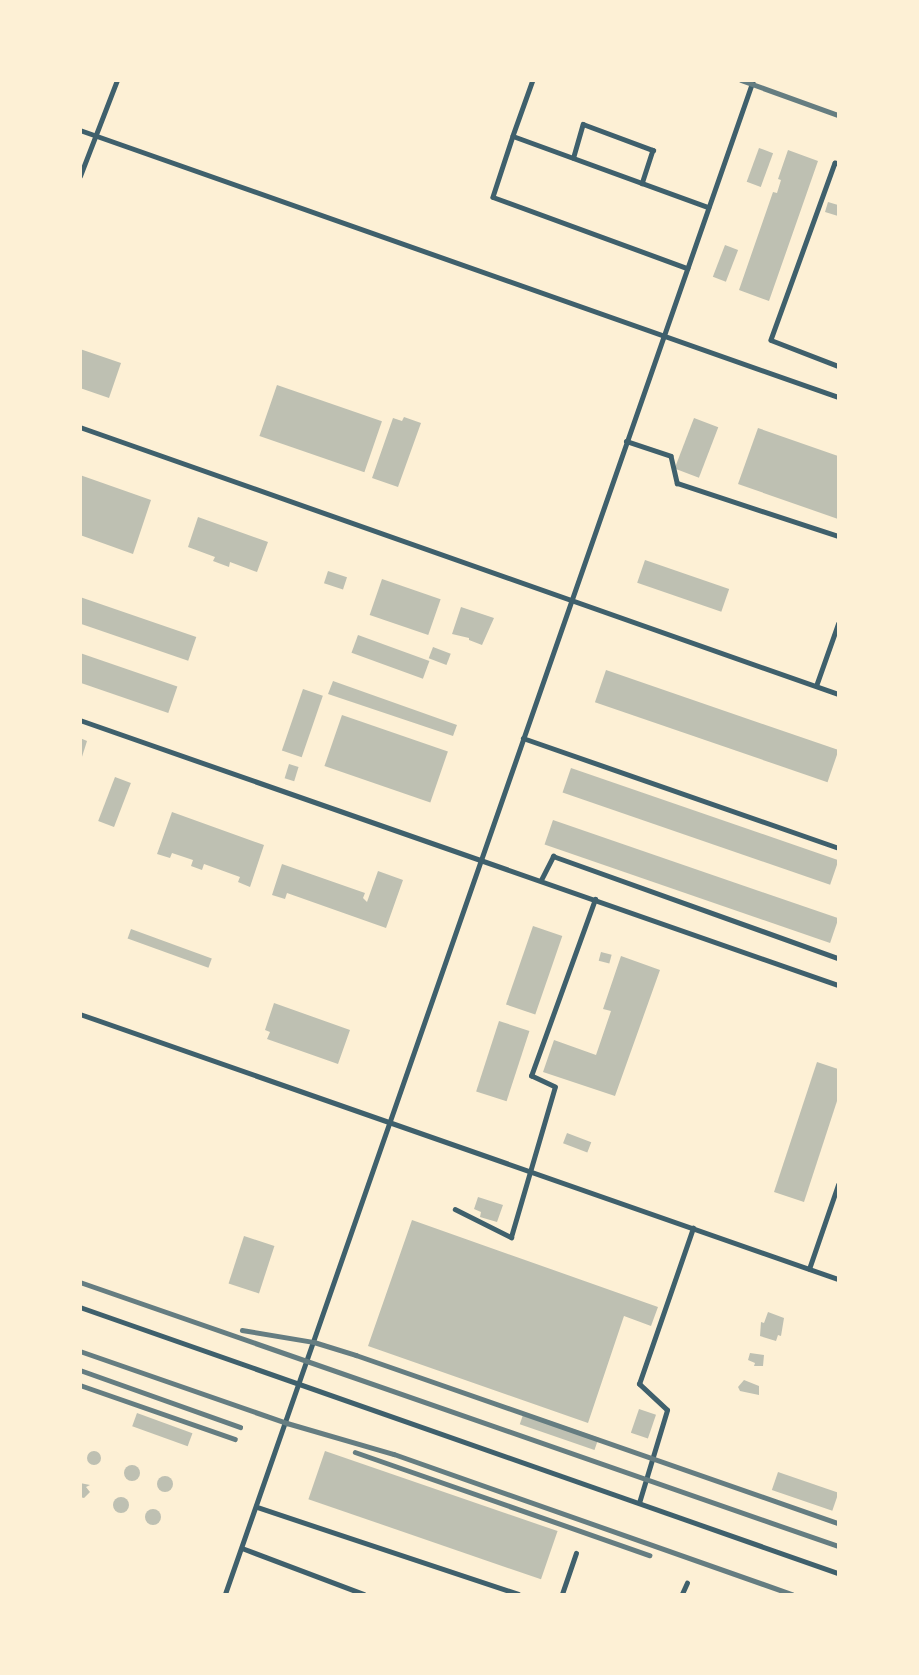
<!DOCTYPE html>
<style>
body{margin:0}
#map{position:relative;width:919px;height:1675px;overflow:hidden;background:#fdf0d5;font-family:Barlow,sans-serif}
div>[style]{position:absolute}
.building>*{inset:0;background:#bec0b2;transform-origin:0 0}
.round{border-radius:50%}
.service>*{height:4.5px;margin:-2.25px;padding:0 2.25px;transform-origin:2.25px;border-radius:2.25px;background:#3f606c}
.rail>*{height:4.5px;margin:-2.25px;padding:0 2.25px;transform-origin:2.25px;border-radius:2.25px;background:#657d81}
span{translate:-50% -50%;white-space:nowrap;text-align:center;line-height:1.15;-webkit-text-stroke:5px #fdf0d5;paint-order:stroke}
.frame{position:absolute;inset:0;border:82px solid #fdf0d5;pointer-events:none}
</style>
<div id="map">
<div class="building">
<i style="left:759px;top:148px;width:15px;height:36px;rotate:20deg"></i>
<i style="clip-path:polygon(788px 150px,818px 161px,769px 301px,739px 290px,773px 192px,777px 193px,781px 180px,778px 179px)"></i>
<i style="clip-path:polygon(828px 202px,838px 205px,838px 216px,825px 212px)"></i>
<i style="left:725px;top:245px;width:14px;height:34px;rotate:21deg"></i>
<i style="clip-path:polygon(80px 349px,121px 363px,109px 398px,80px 388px)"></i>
<i style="left:277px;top:385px;width:111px;height:54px;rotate:19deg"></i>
<i style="clip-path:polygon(404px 417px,421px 423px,398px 487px,372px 478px,393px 418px,402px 421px)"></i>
<i style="left:694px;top:418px;width:26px;height:54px;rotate:21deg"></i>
<i style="clip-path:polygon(758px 428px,838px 456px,838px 519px,738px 484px)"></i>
<i style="clip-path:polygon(80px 475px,151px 500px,133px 554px,80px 535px)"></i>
<i style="clip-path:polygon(198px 517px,268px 542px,257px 572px,230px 562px,229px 567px,213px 561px,215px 557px,188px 547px)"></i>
<i style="left:645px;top:560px;width:89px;height:24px;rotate:19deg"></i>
<i style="left:328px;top:571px;width:20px;height:13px;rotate:18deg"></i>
<i style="left:382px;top:579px;width:62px;height:38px;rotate:19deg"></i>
<i style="left:80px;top:597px;width:123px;height:25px;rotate:19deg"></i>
<i style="clip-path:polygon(461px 607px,494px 618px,482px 645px,469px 640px,469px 638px,452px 634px)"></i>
<i style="left:358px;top:635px;width:76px;height:19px;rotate:20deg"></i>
<i style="left:433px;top:647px;width:19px;height:12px;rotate:21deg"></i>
<i style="left:80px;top:653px;width:103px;height:28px;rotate:19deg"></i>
<i style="left:606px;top:670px;width:246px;height:34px;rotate:19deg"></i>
<i style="clip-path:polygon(333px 681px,457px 725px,453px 736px,328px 694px)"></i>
<i style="left:303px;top:689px;width:21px;height:65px;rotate:19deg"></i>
<i style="left:342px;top:715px;width:112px;height:54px;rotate:19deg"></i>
<i style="clip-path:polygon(80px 738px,87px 741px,81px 760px,80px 760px)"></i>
<i style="left:289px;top:764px;width:10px;height:15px;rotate:17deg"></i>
<i style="left:571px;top:768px;width:283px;height:26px;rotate:19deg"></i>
<i style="left:115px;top:777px;width:17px;height:47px;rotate:21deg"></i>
<i style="clip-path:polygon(172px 812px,264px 845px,250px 887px,238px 882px,240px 877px,204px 864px,202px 870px,191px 866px,193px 860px,172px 853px,170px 858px,157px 854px)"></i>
<i style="left:553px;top:820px;width:302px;height:26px;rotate:19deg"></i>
<i style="clip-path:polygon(282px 864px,365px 893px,363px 898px,367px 902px,378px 871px,403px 880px,386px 928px,287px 893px,285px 899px,272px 895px)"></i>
<i style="left:533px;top:926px;width:31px;height:83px;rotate:19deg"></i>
<i style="left:131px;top:929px;width:86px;height:10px;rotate:20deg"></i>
<i style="left:601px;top:952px;width:11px;height:9px;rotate:15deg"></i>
<i style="clip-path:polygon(621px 956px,660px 970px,615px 1096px,543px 1072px,554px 1040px,596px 1055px,611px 1011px,603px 1009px)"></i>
<i style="clip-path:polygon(274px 1003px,350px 1030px,338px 1064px,267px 1039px,270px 1032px,265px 1030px)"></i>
<i style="left:499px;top:1021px;width:32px;height:74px;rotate:18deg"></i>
<i style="clip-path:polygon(817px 1062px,838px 1069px,838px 1098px,804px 1202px,774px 1192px)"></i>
<i style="left:567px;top:1133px;width:26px;height:11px;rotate:21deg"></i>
<i style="clip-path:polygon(478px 1197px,503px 1205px,497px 1222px,480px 1217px,481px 1212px,474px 1209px)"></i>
<i style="clip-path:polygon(412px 1220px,658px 1307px,651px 1326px,624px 1316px,588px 1423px,368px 1346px)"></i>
<i style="left:244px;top:1236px;width:32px;height:50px;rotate:18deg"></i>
<i style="clip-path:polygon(768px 1312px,784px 1318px,781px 1336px,778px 1335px,776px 1341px,760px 1336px,761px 1322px,764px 1323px)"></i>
<i style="clip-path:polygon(750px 1353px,764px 1355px,763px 1366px,754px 1366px,755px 1363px,748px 1360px)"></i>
<i style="clip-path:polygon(744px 1380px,759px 1386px,759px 1395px,740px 1391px,738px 1387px)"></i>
<i style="left:639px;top:1409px;width:18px;height:25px;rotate:19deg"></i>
<i style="left:524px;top:1412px;width:79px;height:13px;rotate:19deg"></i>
<i style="left:137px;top:1413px;width:59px;height:14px;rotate:20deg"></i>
<i class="round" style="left:87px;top:1451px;width:14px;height:14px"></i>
<i style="left:325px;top:1451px;width:246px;height:51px;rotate:19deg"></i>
<i class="round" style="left:124px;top:1465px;width:16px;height:16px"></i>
<i style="left:778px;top:1472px;width:64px;height:19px;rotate:19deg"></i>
<i class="round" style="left:157px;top:1476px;width:16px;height:16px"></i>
<i style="clip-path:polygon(80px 1483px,90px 1485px,86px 1487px,90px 1492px,84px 1498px,80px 1497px)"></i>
<i class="round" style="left:113px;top:1497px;width:16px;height:16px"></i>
<i class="round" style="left:145px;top:1509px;width:16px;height:16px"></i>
</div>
<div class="service">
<i style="left:533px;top:80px;width:59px;rotate:109.7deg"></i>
<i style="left:513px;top:136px;width:208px;rotate:20deg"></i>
<i style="left:80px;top:130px;width:804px;rotate:19.4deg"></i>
<i style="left:513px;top:136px;width:64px;rotate:108.2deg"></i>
<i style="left:493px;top:197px;width:207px;rotate:20.1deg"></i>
<i style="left:573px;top:158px;width:35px;rotate:-74deg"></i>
<i style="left:583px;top:124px;width:75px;rotate:20.4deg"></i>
<i style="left:653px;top:150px;width:35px;rotate:108deg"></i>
<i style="left:838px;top:164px;width:3px;rotate:-162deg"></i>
<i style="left:835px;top:163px;width:188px;rotate:109.9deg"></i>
<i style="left:771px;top:340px;width:72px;rotate:21.2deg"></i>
<i style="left:80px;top:176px;width:103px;rotate:-68.9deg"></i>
<i style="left:80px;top:427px;width:804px;rotate:19.4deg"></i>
<i style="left:626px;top:441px;width:47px;rotate:18.4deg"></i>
<i style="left:671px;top:456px;width:28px;rotate:77deg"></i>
<i style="left:677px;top:483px;width:169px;rotate:18.2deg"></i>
<i style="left:816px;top:686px;width:66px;rotate:-70.5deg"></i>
<i style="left:80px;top:720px;width:803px;rotate:19.27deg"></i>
<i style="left:523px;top:738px;width:334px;rotate:19.2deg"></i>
<i style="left:541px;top:880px;width:27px;rotate:-63deg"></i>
<i style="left:553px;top:856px;width:303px;rotate:19.7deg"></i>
<i style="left:80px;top:1014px;width:803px;rotate:19.27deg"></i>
<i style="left:455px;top:1209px;width:63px;rotate:26.6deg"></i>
<i style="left:511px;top:1237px;width:156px;rotate:-73.7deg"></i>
<i style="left:555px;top:1087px;width:26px;rotate:-155deg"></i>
<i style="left:531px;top:1076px;width:188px;rotate:-70.1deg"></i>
<i style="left:809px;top:1269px;width:89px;rotate:-71deg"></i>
<i style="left:80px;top:1307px;width:803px;rotate:19.34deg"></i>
<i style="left:639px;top:1503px;width:97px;rotate:-73.2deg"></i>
<i style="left:667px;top:1410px;width:38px;rotate:-137deg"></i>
<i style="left:639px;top:1384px;width:165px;rotate:-70.9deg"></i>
<i style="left:257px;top:1507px;width:275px;rotate:18.4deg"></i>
<i style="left:242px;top:1548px;width:130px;rotate:20.7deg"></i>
<i style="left:225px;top:1594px;width:1603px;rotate:-70.77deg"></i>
<i style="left:562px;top:1594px;width:43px;rotate:-71.1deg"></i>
<i style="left:682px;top:1594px;width:12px;rotate:-66deg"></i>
</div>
<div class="rail">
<i style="left:741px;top:80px;width:103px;rotate:19.8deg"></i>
<i style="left:80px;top:1282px;width:803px;rotate:19.2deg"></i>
<i style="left:242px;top:1330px;width:73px;rotate:9.5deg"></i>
<i style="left:314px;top:1342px;width:44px;rotate:17.2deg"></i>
<i style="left:356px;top:1355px;width:510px;rotate:19.22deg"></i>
<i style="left:80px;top:1351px;width:219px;rotate:19.2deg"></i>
<i style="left:287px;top:1423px;width:111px;rotate:16.2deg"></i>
<i style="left:394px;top:1454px;width:422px;rotate:19.4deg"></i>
<i style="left:80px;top:1370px;width:170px;rotate:19.6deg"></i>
<i style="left:80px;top:1385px;width:164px;rotate:19.2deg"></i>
<i style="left:355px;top:1452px;width:312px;rotate:19.3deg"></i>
</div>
<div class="frame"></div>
</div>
